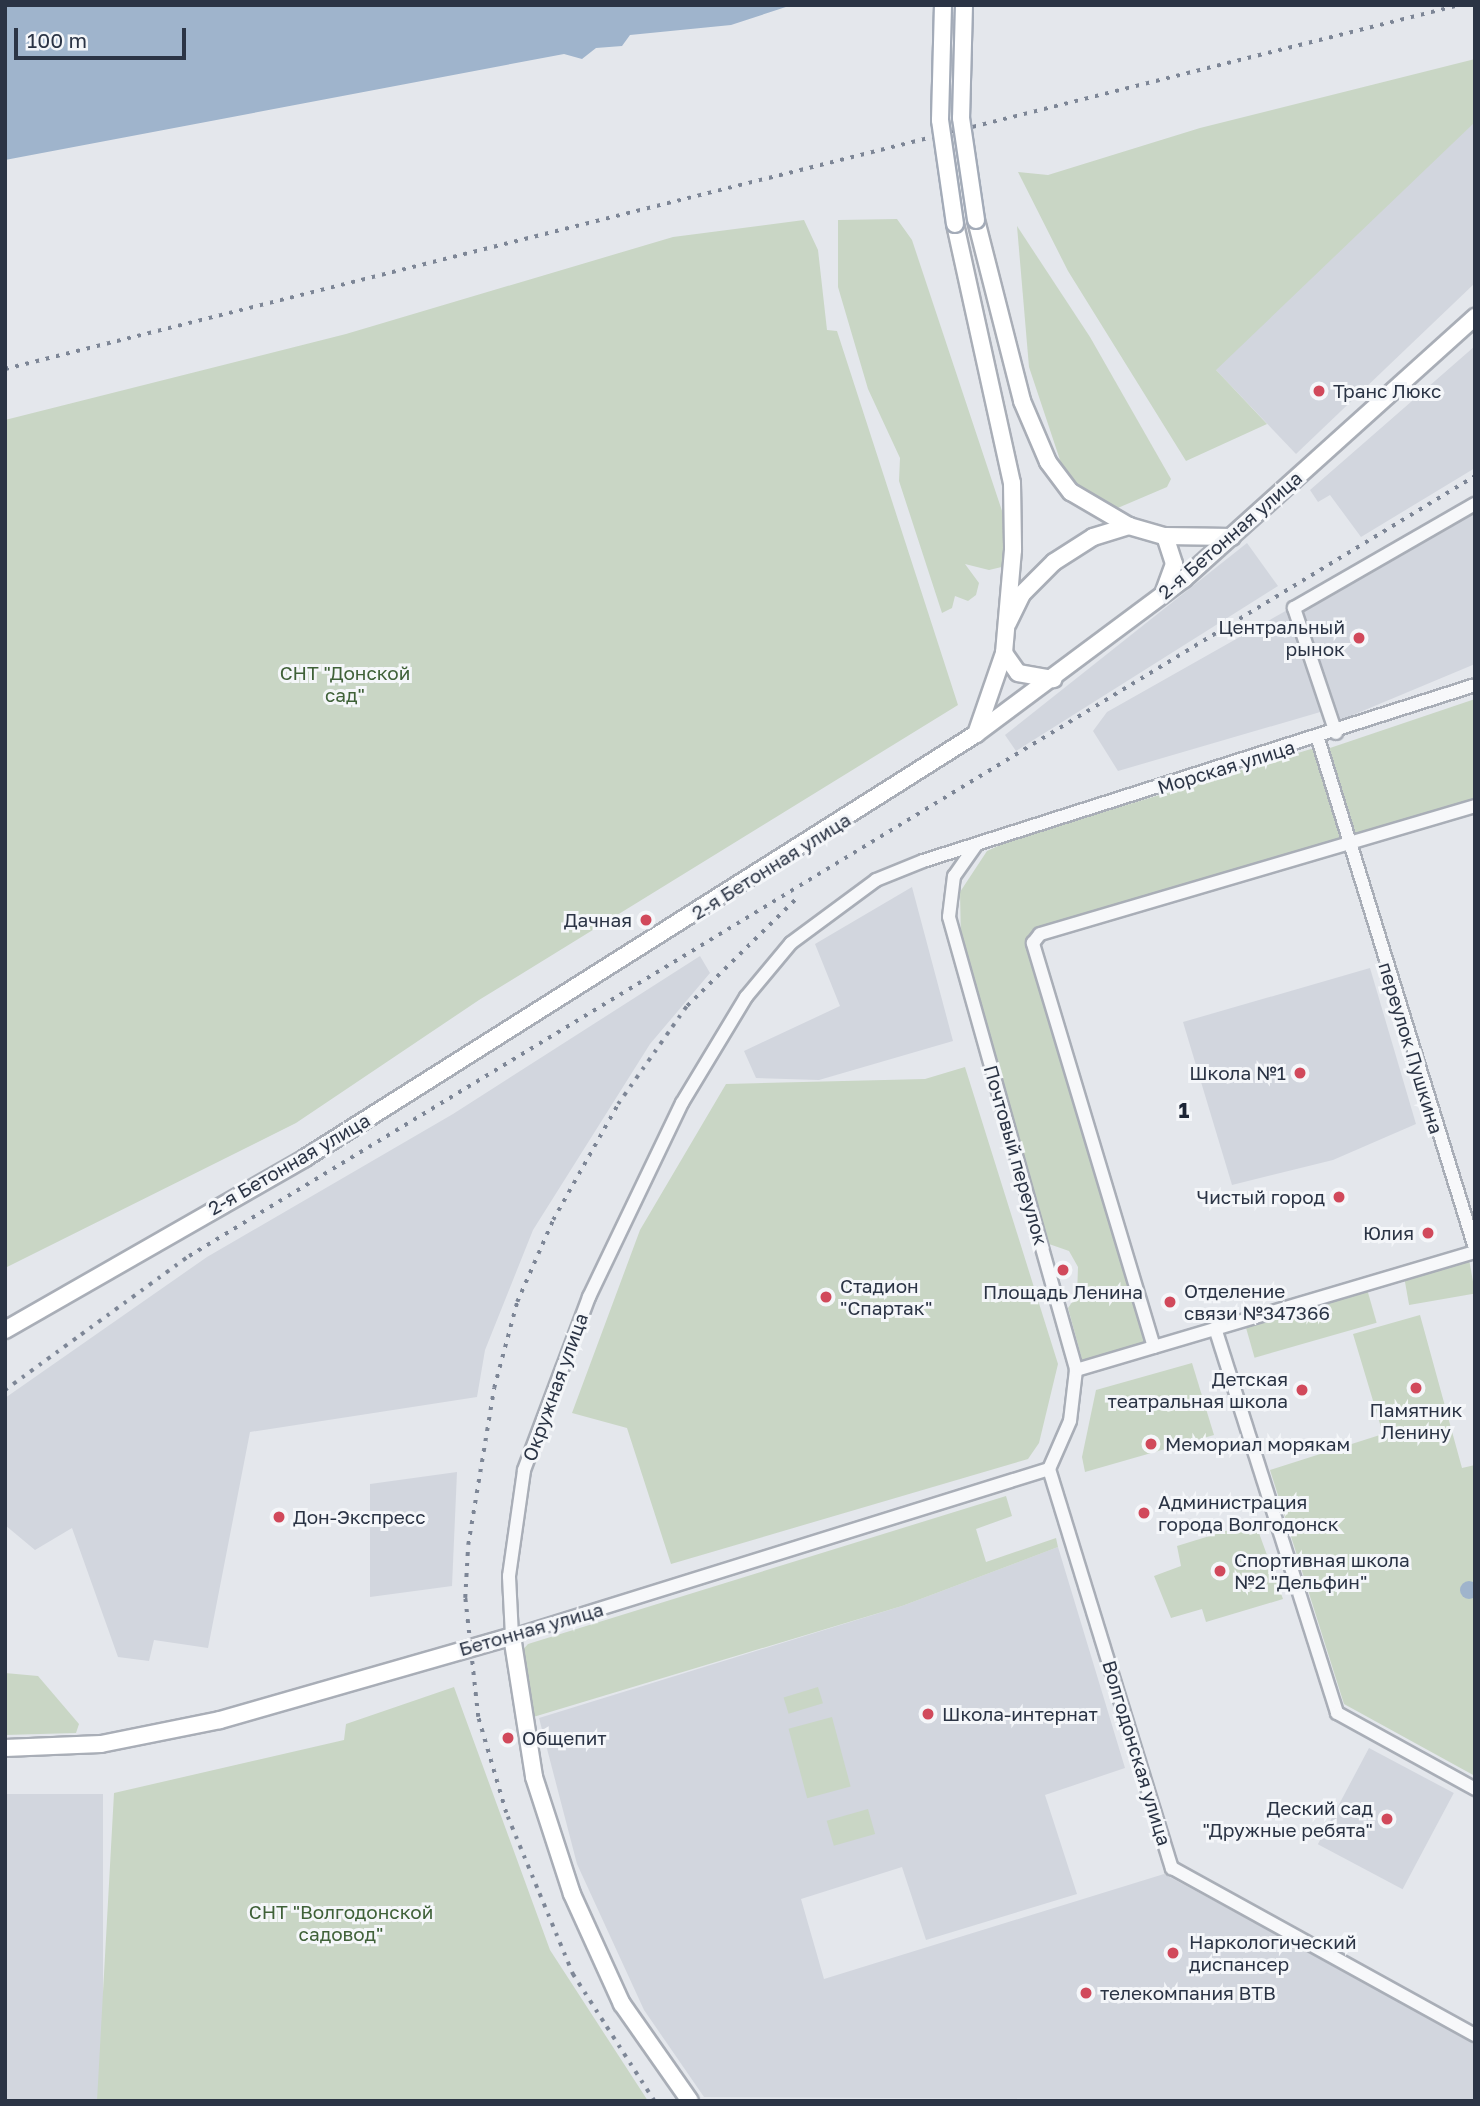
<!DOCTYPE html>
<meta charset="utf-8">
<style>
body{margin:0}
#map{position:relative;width:1480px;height:2106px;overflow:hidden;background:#e4e7ec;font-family:"Golos Text",sans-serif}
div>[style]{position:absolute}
.built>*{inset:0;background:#d2d6de;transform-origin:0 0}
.green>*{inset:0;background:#c9d6c5;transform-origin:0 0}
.water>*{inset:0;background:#9fb4cc}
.round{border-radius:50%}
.roads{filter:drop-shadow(2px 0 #a9aeb7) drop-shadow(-2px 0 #a9aeb7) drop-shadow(0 2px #a9aeb7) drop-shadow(0 -2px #a9aeb7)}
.minor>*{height:12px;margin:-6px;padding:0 6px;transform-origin:6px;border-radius:6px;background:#f7f8fa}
.major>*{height:16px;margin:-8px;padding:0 8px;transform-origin:8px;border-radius:8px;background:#fff}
.rail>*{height:3.5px;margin-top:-1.75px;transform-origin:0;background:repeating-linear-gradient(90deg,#7d8696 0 3.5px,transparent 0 10.5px)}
.bridges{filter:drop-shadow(2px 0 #a3abb8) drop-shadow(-2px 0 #a3abb8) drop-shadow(0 2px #a3abb8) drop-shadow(0 -2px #a3abb8)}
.major-bridge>*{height:16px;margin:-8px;padding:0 8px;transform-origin:8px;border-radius:8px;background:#fff}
.dots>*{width:19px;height:19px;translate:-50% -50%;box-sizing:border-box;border:4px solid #f4f6f9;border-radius:50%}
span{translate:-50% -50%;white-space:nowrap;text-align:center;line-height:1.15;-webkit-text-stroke:6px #f4f6f9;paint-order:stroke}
.poi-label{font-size:19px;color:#2b3445}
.left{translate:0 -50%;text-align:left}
.right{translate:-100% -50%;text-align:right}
.street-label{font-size:19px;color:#2b3445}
.park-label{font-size:19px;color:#3f6138}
.neighbourhood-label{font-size:21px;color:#1d2536;font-weight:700}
.frame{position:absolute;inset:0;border:7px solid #2b3445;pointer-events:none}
.scale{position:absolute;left:14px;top:28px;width:172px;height:32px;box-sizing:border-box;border:4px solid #2b3445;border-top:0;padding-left:9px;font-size:21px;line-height:24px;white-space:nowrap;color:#2b3445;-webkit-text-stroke:5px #f4f6f9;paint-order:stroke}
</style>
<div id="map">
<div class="built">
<i style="clip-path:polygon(1475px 121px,1475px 283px,1296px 454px,1215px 369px)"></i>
<i style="clip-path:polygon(1475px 346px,1475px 468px,1361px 537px,1330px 495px,1318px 502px,1310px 490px)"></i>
<i style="clip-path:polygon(1475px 504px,1475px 664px,1341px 720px,1334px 708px,1118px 771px,1093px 731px,1107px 712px)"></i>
<i style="clip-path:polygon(1247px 543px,1278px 586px,1016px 751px,1005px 735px)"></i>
<i style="clip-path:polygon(912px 887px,953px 1041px,819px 1080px,756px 1078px,744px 1051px,840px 1006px,815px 944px)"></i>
<i style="clip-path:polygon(700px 956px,710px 973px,650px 1044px,533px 1230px,485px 1350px,477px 1397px,250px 1432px,208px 1648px,154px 1640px,149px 1661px,118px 1657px,72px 1528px,35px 1550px,5px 1525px,5px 1398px,207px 1257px,453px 1114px)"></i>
<i style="clip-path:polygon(1370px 968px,1416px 1124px,1333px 1160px,1232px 1185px,1183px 1022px)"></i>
<i style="clip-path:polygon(457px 1472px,452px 1586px,370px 1597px,370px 1484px)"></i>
<i style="clip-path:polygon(1058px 1547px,1125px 1768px,1045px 1795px,1077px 1894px,926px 1940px,902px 1867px,801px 1899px,824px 1979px,1164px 1874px,1475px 2040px,1475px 2101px,704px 2097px,644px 2010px,577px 1864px,539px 1718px,902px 1606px)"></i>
<i style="left:1369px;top:1748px;width:96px;height:109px;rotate:28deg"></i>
<i style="left:5px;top:1794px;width:98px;height:307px"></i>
</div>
<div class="green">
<i style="clip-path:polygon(1475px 59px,1475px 122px,1216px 370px,1267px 424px,1186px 461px,1068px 271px,1018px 172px,1048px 175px,1200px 128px)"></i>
<i style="clip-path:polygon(897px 219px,912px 240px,1014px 547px,1010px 565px,989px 570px,965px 564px,979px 583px,976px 595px,968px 601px,955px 596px,952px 608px,942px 613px,899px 481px,900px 458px,868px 389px,838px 287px,838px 220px)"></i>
<i style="clip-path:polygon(804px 220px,818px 250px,827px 330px,837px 331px,958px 705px,479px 1000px,296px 1123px,5px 1268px,5px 420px,346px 334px,673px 237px)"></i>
<i style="clip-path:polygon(1017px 226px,1090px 337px,1171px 479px,1167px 487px,1113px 510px,1086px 509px,1064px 472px,1029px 367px)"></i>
<i style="clip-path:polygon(1475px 699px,1475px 808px,1355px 842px,1327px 749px)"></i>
<i style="clip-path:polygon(1311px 749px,1318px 752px,1342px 840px,1040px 930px,1028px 939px,1146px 1344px,1083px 1363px,1068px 1308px,1077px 1295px,1078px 1267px,1069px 1251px,1049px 1244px,961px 942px,960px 892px,987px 851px,1011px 840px)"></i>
<i style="clip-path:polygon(965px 1067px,1058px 1364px,1039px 1443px,1028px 1459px,671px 1564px,627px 1428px,572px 1413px,640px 1230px,726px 1084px,925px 1079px)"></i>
<i style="left:1469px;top:1259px;width:35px;height:67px;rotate:80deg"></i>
<i style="left:1367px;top:1289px;width:35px;height:127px;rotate:74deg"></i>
<i style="clip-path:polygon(1420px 1315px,1462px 1468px,1475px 1465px,1475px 1776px,1344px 1704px,1270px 1470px,1383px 1434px,1353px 1334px)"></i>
<i style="clip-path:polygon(1192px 1363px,1214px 1435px,1085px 1472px,1082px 1457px,1096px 1390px)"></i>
<i style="clip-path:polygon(1006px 1496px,1012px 1516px,976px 1529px,986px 1562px,1056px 1538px,1058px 1547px,902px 1606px,530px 1718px,520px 1653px,528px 1644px)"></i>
<i style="clip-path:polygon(1255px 1522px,1283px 1599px,1206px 1622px,1202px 1609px,1171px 1618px,1154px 1576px,1181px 1566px,1177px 1546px)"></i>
<i style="clip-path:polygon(5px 1673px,38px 1676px,79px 1724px,76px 1733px,5px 1735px)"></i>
<i style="clip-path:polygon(454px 1687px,550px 1950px,648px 2101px,97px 2101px,114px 1793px,344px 1740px,346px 1724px)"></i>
<i style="left:818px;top:1687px;width:17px;height:36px;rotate:73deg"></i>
<i style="left:832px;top:1717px;width:72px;height:45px;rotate:75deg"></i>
<i style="left:868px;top:1809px;width:26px;height:43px;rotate:74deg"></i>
</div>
<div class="water">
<i style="clip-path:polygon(5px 5px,792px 5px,731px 25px,630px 35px,622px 46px,596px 48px,582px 59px,564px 54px,5px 160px)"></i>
<i class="round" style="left:1460px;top:1581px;width:18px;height:18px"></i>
</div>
<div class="roads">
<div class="minor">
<i style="left:1336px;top:733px;width:132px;rotate:-108.6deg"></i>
<i style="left:1294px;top:608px;width:209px;rotate:-29.9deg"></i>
<i style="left:1318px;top:739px;width:533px;rotate:72.86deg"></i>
<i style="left:976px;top:845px;width:38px;rotate:125deg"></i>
<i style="left:954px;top:876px;width:41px;rotate:97deg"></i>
<i style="left:949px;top:917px;width:470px;rotate:74.3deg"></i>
<i style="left:1076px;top:1370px;width:51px;rotate:96.7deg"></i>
<i style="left:1070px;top:1421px;width:52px;rotate:113.6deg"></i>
<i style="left:1215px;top:1328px;width:404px;rotate:72.4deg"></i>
<i style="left:1337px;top:1713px;width:158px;rotate:28.8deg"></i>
<i style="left:1154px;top:1347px;width:422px;rotate:-106.7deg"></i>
<i style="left:1033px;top:943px;width:11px;rotate:-52deg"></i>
<i style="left:1040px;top:934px;width:453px;rotate:-16.4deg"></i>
<i style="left:1076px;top:1370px;width:416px;rotate:-16.5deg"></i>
<i style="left:1049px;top:1469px;width:562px;rotate:162.72deg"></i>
<i style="left:512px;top:1636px;width:60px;rotate:-92.9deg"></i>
<i style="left:509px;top:1576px;width:107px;rotate:-81.9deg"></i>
<i style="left:524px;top:1470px;width:185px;rotate:-69.4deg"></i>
<i style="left:589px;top:1297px;width:215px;rotate:-64.4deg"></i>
<i style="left:682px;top:1103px;width:124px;rotate:-58.9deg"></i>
<i style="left:746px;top:997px;width:70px;rotate:-50.2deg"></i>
<i style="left:791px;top:943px;width:106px;rotate:-36.5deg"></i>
<i style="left:876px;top:880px;width:51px;rotate:-22deg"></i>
<i style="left:923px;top:861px;width:579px;rotate:-17.68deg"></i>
<i style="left:1049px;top:1469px;width:418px;rotate:72.9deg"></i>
<i style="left:1172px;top:1868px;width:346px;rotate:28.9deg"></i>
</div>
<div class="major">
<i style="left:976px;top:220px;width:187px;rotate:75.7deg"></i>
<i style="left:1022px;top:401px;width:66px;rotate:66.9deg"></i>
<i style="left:1048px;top:462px;width:38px;rotate:53deg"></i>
<i style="left:1071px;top:492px;width:67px;rotate:30.4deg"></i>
<i style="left:955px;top:224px;width:265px;rotate:77.6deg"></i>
<i style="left:1012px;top:483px;width:67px;rotate:89.1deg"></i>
<i style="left:1013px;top:550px;width:103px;rotate:95deg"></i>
<i style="left:1004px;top:653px;width:24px;rotate:55deg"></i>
<i style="left:1018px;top:673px;width:36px;rotate:10deg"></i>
<i style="left:1165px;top:536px;width:67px;rotate:0.9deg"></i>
<i style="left:1008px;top:623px;width:32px;rotate:-64deg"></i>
<i style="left:1022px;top:594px;width:45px;rotate:-45deg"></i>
<i style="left:1054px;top:562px;width:46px;rotate:-32.7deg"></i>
<i style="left:1093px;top:537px;width:38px;rotate:-17deg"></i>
<i style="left:1129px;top:526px;width:37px;rotate:16deg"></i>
<i style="left:1165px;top:536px;width:29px;rotate:72deg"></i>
<i style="left:1174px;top:564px;width:32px;rotate:110deg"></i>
<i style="left:976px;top:734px;width:86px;rotate:-70.9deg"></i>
<i style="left:5px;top:1330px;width:346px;rotate:-29.8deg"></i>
<i style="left:305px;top:1158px;width:794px;rotate:-32.29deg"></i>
<i style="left:976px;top:734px;width:259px;rotate:-36.7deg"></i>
<i style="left:1184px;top:579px;width:392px;rotate:-42deg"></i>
<i style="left:5px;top:1748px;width:96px;rotate:-2.4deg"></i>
<i style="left:101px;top:1744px;width:121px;rotate:-11.4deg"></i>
<i style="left:220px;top:1720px;width:304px;rotate:-16deg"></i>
<i style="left:512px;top:1636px;width:143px;rotate:81.1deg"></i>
<i style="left:534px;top:1777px;width:123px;rotate:72deg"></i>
<i style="left:572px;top:1894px;width:121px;rotate:65.6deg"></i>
<i style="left:622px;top:2004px;width:118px;rotate:55deg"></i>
</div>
</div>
<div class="rail">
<i style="left:5px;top:369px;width:1500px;rotate:-14.05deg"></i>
<i style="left:5px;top:1390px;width:228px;rotate:-36.1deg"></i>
<i style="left:189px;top:1256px;width:1504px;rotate:-31.24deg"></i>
<i style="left:654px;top:2101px;width:150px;rotate:-122.7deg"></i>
<i style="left:573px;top:1975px;width:175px;rotate:-112.5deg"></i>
<i style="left:506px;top:1813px;width:100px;rotate:-106.3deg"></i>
<i style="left:478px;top:1717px;width:120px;rotate:-96.2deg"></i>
<i style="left:465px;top:1598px;width:53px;rotate:-86.8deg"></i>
<i style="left:468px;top:1545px;width:159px;rotate:-80.6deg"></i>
<i style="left:494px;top:1388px;width:89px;rotate:-75deg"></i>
<i style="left:517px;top:1302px;width:90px;rotate:-66.3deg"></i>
<i style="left:553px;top:1220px;width:133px;rotate:-60.7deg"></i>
<i style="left:618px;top:1104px;width:120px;rotate:-54.9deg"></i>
<i style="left:687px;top:1006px;width:154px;rotate:-44.5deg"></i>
</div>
<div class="bridges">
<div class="major-bridge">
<i style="left:943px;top:5px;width:115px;rotate:91.5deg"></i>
<i style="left:940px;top:120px;width:105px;rotate:81.8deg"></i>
<i style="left:964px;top:5px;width:113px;rotate:91.5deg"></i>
<i style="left:961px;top:118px;width:103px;rotate:81.6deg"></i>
</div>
</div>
<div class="dots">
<i style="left:1319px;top:391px;background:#d1495b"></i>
<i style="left:1359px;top:638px;background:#d1495b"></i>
<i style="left:646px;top:920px;background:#d1495b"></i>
<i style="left:1300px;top:1073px;background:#d1495b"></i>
<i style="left:1339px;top:1197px;background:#d1495b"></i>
<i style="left:1428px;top:1233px;background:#d1495b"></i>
<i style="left:1063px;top:1270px;background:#d1495b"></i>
<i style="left:826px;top:1297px;background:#d1495b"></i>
<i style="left:1170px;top:1302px;background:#d1495b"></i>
<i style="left:1416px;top:1388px;background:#d1495b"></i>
<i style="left:1302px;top:1390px;background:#d1495b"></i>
<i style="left:1151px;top:1444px;background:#d1495b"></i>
<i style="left:1144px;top:1513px;background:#d1495b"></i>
<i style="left:279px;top:1517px;background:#d1495b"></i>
<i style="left:1220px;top:1571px;background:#d1495b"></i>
<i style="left:928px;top:1714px;background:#d1495b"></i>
<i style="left:508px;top:1738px;background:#d1495b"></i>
<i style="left:1387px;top:1819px;background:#d1495b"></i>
<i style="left:1173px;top:1953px;background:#d1495b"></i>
<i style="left:1086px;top:1993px;background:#d1495b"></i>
</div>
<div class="poi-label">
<span class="left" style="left:1333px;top:391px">Транс Люкс</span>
<span class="right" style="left:1345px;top:638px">Центральный<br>рынок</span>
<span class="right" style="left:632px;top:920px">Дачная</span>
<span class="right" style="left:1286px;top:1073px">Школа №1</span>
<span class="right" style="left:1325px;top:1197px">Чистый город</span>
<span class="right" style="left:1414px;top:1233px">Юлия</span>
<span class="left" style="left:840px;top:1297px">Стадион<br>"Спартак"</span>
<span class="left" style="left:1184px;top:1302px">Отделение<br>связи №347366</span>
<span style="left:1063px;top:1292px">Площадь Ленина</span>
<span class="right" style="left:1288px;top:1390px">Детская<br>театральная школа</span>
<span style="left:1416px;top:1421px">Памятник<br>Ленину</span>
<span class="left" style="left:1165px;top:1444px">Мемориал морякам</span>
<span class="left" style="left:1158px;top:1513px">Администрация<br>города Волгодонск</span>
<span class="left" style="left:293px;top:1517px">Дон-Экспресс</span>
<span class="left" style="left:1234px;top:1571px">Спортивная школа<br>№2 "Дельфин"</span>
<span class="left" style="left:942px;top:1714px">Школа-интернат</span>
<span class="left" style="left:522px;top:1738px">Общепит</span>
<span class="right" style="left:1373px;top:1819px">Деский сад<br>"Дружные ребята"</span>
<span class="left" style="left:1189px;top:1953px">Наркологический<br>диспансер</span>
<span class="left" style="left:1100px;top:1993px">телекомпания ВТВ</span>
</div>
<div class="street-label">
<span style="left:1230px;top:535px;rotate:-41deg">2-я Бетонная улица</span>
<span style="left:1226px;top:767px;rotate:-17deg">Морская улица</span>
<span style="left:771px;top:866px;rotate:-32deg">2-я Бетонная улица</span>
<span style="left:1411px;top:1048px;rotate:73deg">переулок Пушкина</span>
<span style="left:1016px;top:1155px;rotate:74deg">Почтовый переулок</span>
<span style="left:289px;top:1164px;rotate:-30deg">2-я Бетонная улица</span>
<span style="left:555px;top:1387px;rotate:-70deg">Окружная улица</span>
<span style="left:531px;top:1629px;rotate:-16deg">Бетонная улица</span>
<span style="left:1137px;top:1753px;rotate:73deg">Волгодонская улица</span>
</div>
<div class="park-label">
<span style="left:345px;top:684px">СНТ "Донской<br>сад"</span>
<span style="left:341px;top:1923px">СНТ "Волгодонской<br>садовод"</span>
</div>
<div class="neighbourhood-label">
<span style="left:1184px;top:1110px">1</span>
</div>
<div class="frame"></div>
<div class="scale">100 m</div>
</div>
